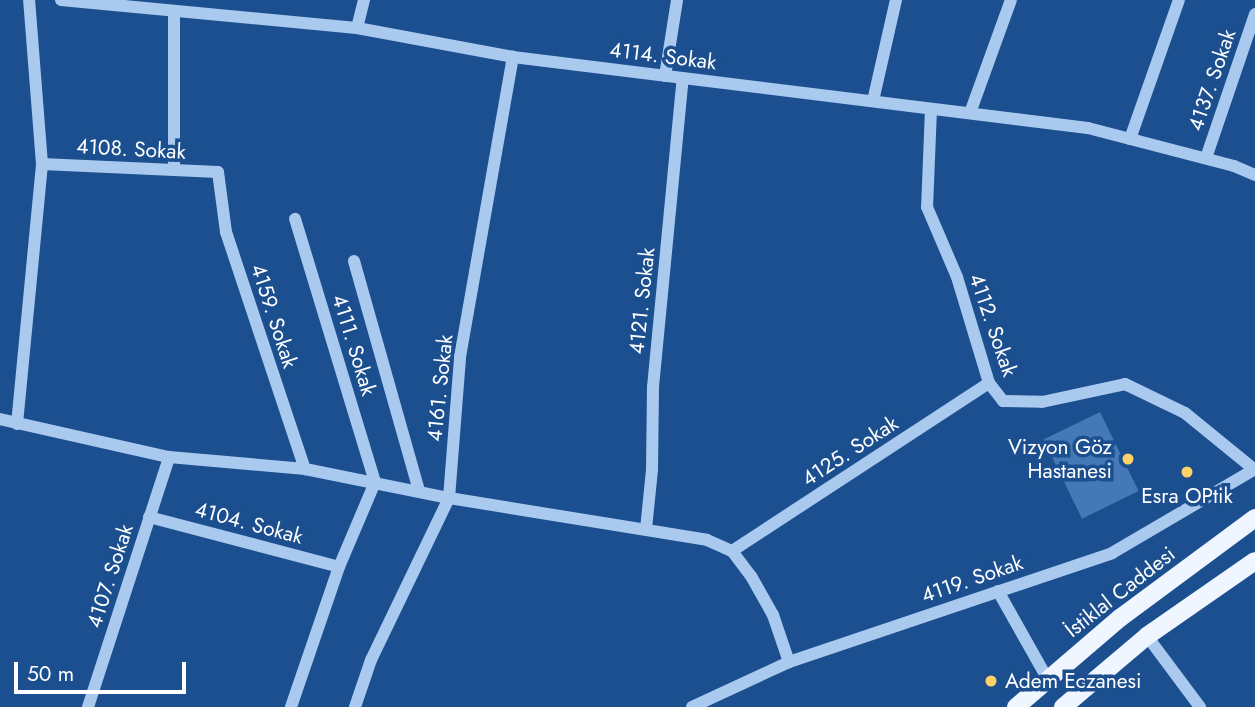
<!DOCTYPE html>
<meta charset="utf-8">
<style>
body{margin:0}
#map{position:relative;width:1255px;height:707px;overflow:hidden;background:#1b4f8f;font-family:Jost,sans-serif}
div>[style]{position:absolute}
.building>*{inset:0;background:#4478b7;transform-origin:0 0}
.minor>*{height:12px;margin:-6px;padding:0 6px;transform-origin:6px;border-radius:6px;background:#a9c9ee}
.major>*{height:18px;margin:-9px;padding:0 9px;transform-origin:9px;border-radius:9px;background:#f0f6ff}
.dots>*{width:19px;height:19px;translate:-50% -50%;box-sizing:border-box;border:4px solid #1b4f8f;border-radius:50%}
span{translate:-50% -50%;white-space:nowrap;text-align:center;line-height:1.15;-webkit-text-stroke:7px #1b4f8f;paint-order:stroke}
.street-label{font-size:21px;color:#fff}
.poi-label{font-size:21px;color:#fff}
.right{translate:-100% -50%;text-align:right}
.left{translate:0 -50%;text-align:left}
.scale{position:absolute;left:14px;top:662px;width:172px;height:32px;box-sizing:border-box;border:4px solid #fff;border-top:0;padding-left:9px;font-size:21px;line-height:24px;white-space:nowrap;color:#fff;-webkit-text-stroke:5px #1b4f8f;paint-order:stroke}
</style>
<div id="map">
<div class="building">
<i style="left:1100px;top:412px;width:88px;height:63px;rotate:64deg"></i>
</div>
<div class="minor">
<i style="left:61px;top:0;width:297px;rotate:5.4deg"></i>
<i style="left:357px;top:28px;width:159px;rotate:10.5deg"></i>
<i style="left:513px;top:57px;width:579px;rotate:7.04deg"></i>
<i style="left:1088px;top:128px;width:151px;rotate:14.6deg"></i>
<i style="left:1234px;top:166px;width:23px;rotate:23deg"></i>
<i style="left:174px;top:11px;width:159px;rotate:90deg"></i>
<i style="left:357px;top:28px;width:29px;rotate:-76deg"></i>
<i style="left:665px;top:76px;width:77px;rotate:-81deg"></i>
<i style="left:873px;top:101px;width:104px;rotate:-77.2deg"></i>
<i style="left:931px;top:109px;width:98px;rotate:92.3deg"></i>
<i style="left:927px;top:207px;width:76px;rotate:66.8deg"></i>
<i style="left:957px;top:277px;width:111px;rotate:73.2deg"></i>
<i style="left:989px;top:383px;width:23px;rotate:52deg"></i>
<i style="left:1003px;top:401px;width:39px;rotate:1deg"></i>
<i style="left:1042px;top:402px;width:85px;rotate:-12.2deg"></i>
<i style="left:1125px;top:384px;width:67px;rotate:25.8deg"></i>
<i style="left:1185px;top:413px;width:90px;rotate:39.2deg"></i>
<i style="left:970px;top:113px;width:120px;rotate:-70.1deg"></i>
<i style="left:1130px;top:139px;width:147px;rotate:-70.6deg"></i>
<i style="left:1206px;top:158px;width:152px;rotate:-71.2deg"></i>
<i style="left:42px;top:164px;width:176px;rotate:2.6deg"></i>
<i style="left:218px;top:172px;width:61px;rotate:82.4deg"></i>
<i style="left:226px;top:232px;width:250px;rotate:71.6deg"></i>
<i style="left:354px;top:261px;width:239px;rotate:74.2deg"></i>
<i style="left:0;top:419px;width:173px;rotate:12.7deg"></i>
<i style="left:169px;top:457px;width:137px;rotate:5deg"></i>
<i style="left:305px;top:469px;width:147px;rotate:11.4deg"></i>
<i style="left:449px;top:498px;width:261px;rotate:9.2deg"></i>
<i style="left:707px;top:540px;width:27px;rotate:24deg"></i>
<i style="left:732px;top:551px;width:31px;rotate:53deg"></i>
<i style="left:751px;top:576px;width:45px;rotate:60.6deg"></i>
<i style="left:773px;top:615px;width:50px;rotate:71.2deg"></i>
<i style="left:17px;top:424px;width:261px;rotate:-84.5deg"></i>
<i style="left:42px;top:164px;width:165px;rotate:-94.5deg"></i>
<i style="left:149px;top:517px;width:196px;rotate:14.7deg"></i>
<i style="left:646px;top:529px;width:59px;rotate:-84.2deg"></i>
<i style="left:652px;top:470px;width:83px;rotate:-89.3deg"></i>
<i style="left:653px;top:387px;width:310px;rotate:-84.5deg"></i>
<i style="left:732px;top:551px;width:307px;rotate:-33.2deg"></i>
<i style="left:998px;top:591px;width:100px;rotate:60.6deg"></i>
<i style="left:1147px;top:636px;width:89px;rotate:53.3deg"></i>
<i style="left:88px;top:707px;width:263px;rotate:-72deg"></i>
<i style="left:291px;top:707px;width:148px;rotate:-71.1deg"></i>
<i style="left:339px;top:567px;width:92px;rotate:-67deg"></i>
<i style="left:375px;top:482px;width:275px;rotate:-106.9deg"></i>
<i style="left:355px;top:707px;width:50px;rotate:-71.2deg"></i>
<i style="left:371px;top:660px;width:180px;rotate:-64.3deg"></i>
<i style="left:449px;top:498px;width:141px;rotate:-85.5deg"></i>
<i style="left:460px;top:357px;width:305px;rotate:-80deg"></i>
<i style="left:692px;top:707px;width:107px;rotate:-24.9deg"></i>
<i style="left:789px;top:662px;width:341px;rotate:-18.6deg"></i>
<i style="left:1112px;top:553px;width:166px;rotate:-30.4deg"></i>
</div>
<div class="major">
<i style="left:1016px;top:707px;width:137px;rotate:-40.6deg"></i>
<i style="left:1120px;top:618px;width:168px;rotate:-36.5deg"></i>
<i style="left:1063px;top:707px;width:110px;rotate:-40.2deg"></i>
<i style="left:1147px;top:636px;width:131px;rotate:-34.8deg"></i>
</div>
<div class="dots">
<i style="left:1128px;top:459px;background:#ffd166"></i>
<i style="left:1187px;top:472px;background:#ffd166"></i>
<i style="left:991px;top:681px;background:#ffd166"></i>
</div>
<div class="street-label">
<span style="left:663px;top:56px;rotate:7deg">4114. Sokak</span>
<span style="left:1212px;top:80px;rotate:-71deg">4137. Sokak</span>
<span style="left:131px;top:149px;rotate:3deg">4108. Sokak</span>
<span style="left:642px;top:301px;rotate:-84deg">4121. Sokak</span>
<span style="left:274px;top:316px;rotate:72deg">4159. Sokak</span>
<span style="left:993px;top:325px;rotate:71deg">4112. Sokak</span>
<span style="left:354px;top:345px;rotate:73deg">4111. Sokak</span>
<span style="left:440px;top:388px;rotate:-84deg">4161. Sokak</span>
<span style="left:850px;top:451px;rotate:-33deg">4125. Sokak</span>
<span style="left:249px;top:523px;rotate:15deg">4104. Sokak</span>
<span style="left:110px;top:576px;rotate:-72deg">4107. Sokak</span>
<span style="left:972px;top:579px;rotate:-19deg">4119. Sokak</span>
<span style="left:1120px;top:592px;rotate:-38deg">İstiklal Caddesi</span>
</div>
<div class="poi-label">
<span class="right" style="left:1112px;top:459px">Vizyon Göz<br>Hastanesi</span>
<span style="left:1187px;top:496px">Esra OPtik</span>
<span class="left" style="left:1005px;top:681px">Adem Eczanesi</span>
</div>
<div class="scale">50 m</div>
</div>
